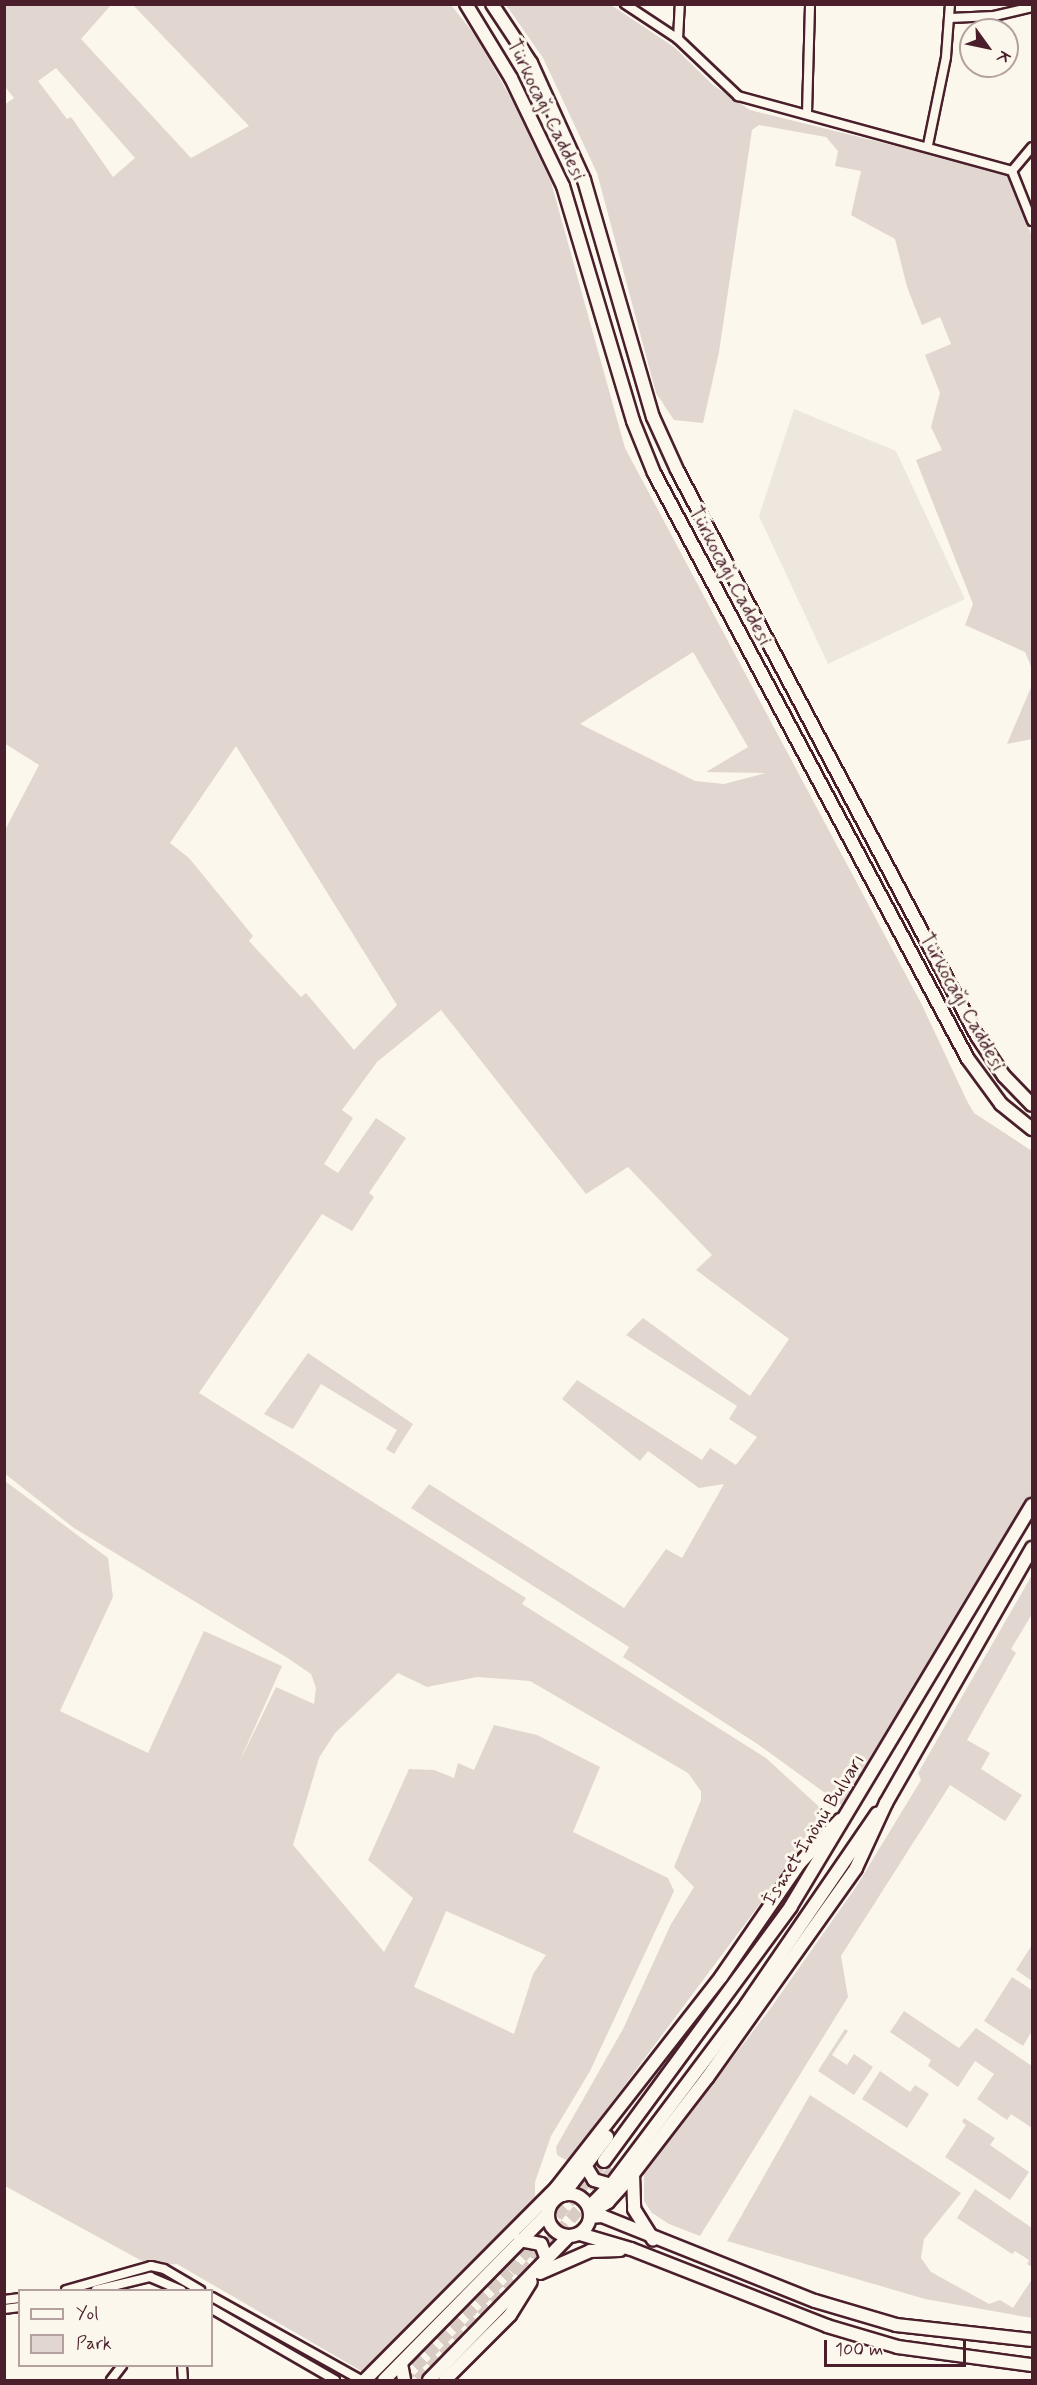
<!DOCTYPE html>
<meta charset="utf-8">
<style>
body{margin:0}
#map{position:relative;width:1037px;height:2385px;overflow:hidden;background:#fbf7ec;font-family:Mynerve,sans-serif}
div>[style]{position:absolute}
.built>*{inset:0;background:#eee7de}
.green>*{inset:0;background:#e2d7d0}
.primary-tunnel>*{height:12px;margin-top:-6px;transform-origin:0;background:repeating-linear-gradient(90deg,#d8ccc5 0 12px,transparent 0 18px)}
.roads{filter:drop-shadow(2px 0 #4a1f2b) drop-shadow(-2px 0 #4a1f2b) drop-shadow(0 2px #4a1f2b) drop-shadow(0 -2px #4a1f2b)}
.minor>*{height:8px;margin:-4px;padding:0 4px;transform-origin:4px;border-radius:4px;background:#fbf7ec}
.secondary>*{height:12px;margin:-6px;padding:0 6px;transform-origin:6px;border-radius:6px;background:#fbf7ec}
.primary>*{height:12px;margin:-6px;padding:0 6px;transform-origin:6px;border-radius:6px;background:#fbf7ec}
.primary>.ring{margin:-6px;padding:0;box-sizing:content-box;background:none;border:12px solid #fbf7ec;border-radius:50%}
span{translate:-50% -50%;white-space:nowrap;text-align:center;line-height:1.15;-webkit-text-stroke:6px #fbf7ec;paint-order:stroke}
.street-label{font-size:20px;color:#4a1f2b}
.frame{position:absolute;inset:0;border:6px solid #4a1f2b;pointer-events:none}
.legend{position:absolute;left:18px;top:2289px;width:195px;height:78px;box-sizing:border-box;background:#fbf7ec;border:2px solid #b4a19f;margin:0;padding:8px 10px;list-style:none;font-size:18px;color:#4a1f2b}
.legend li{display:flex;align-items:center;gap:12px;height:30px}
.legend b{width:30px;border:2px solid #b4a19f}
.north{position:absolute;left:959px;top:18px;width:60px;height:60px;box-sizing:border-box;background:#fbf7ec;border:2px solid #b4a19f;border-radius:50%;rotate:123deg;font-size:16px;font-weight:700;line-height:24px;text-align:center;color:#4a1f2b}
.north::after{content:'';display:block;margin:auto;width:21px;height:27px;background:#4a1f2b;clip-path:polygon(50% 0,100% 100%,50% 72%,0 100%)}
.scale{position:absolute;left:824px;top:2340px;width:142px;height:27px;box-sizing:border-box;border:3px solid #4a1f2b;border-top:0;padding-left:8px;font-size:18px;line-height:21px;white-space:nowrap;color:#4a1f2b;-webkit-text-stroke:4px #fbf7ec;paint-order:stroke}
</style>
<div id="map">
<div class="built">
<i style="clip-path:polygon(794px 409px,896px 451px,965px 599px,828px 664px,759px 516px)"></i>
</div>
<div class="green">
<i style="clip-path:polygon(evenodd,5px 5px,111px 5px,81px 39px,191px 158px,249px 126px,133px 5px,451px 5px,475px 35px,512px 100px,551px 182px,625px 448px,922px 1005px,967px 1101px,974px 1113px,1032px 1151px,1032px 1495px,983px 1591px,850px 1811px,759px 1745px,623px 1657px,629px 1647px,411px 1508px,429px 1484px,624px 1608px,666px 1549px,682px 1558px,724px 1484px,699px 1488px,648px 1451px,640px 1461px,562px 1399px,577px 1380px,702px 1460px,710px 1448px,736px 1465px,757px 1437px,729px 1419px,737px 1406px,626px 1335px,643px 1318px,750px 1396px,789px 1339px,696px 1270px,712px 1255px,628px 1167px,586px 1194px,441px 1010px,377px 1062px,342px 1110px,353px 1118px,324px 1164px,338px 1173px,376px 1118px,406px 1138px,369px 1193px,374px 1197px,352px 1231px,322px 1214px,199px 1393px,526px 1598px,522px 1604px,766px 1758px,827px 1814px,568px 2161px,557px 2155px,556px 2147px,623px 2029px,671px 1924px,694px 1887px,674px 1867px,701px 1800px,701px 1791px,688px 1773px,530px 1681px,477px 1677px,427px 1687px,398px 1673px,335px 1733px,319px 1758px,293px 1845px,384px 1952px,413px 1898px,368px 1860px,409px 1769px,434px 1770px,454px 1778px,458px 1763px,474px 1770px,494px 1725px,537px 1735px,600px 1767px,573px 1832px,668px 1878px,674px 1891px,590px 2071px,551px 2136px,535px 2182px,535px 2199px,540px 2205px,370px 2376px,177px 2264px,151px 2266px,5px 2186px,5px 1481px,108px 1558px,113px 1597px,60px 1711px,148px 1753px,204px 1631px,282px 1666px,238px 1765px,276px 1687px,314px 1704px,316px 1688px,311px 1674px,286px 1657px,74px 1528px,4px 1473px,5px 830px,39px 765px,4px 743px,4px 105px,14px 98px,5px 87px,5px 5px,56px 68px,135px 158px,113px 177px,71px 117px,67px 119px,38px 81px,56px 68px,5px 5px,693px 652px,748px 747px,706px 772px,766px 773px,724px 784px,695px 781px,580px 724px,693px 652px,5px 5px,236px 746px,397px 1005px,354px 1050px,306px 993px,301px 997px,249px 941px,253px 936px,189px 858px,170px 843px,236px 746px,5px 5px,446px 1911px,546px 1955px,533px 1974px,514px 2034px,414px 1987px,446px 1911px)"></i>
<i style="clip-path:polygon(506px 5px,611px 5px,674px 47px,713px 85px,750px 110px,1009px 174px,1032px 237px,1032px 669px,1025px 652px,965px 625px,973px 604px,916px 460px,942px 450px,931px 427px,940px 393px,925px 355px,951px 344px,940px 317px,922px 325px,907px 287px,895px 239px,851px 215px,861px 171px,835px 166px,838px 151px,826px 137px,759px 125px,752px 130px,719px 352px,703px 423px,674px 420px,656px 393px,597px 173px,543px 58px)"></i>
<i style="clip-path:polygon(1032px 685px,1032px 739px,1007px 744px)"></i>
<i style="clip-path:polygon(308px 1353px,413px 1424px,394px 1454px,386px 1449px,397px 1430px,321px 1384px,293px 1429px,264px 1414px)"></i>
<i style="clip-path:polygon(1032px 1575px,1032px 1614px,1011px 1649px,1016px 1653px,967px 1740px,990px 1753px,981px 1769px,1022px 1795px,1005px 1821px,950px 1785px,841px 1956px,848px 1997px,700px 2236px,669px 2224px,652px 2213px,644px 2201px,644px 2173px,770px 2009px,856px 1887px,921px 1780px,918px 1773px)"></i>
<i style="clip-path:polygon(1032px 1945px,1032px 1981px,1016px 1970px)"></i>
<i style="clip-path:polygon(1012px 1977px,1032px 1990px,1032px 2031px,1023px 2046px,984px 2021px)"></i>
<i style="clip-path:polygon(904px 2011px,959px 2048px,976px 2028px,1032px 2066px,1032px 2128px,1011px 2114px,1007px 2120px,977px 2099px,994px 2074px,975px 2061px,958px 2087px,928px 2066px,931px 2060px,890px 2032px)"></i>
<i style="clip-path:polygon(845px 2029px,848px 2031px,832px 2055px,847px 2065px,854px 2054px,873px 2067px,854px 2095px,818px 2071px)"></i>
<i style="clip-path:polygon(880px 2071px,910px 2092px,915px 2085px,929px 2094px,907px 2128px,862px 2099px)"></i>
<i style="clip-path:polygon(810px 2095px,961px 2193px,924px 2239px,921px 2258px,931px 2272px,989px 2304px,1000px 2300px,1013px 2308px,1032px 2279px,1032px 2318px,925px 2299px,727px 2241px)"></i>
<i style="clip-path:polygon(964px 2118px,995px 2138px,990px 2145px,1029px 2172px,1010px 2200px,945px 2157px,966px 2125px,962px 2122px)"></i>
<i style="clip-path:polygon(975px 2189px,1032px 2228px,1032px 2267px,1027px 2264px,1029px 2260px,1015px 2251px,1012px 2254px,957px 2218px)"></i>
</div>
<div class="primary-tunnel">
<i style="left:402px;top:2380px;width:153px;rotate:-45.3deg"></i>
<i style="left:510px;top:2271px;width:145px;rotate:-49.5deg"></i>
<i style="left:418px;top:2380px;width:149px;rotate:-45.3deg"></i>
<i style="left:523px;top:2274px;width:139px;rotate:-49.1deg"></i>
</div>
<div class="roads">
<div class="minor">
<i style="left:625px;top:4px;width:64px;rotate:33.4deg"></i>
<i style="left:678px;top:39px;width:83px;rotate:43.5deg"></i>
<i style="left:738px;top:96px;width:284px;rotate:15.3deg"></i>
<i style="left:950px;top:18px;width:44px;rotate:-2.6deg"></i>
<i style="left:994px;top:16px;width:39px;rotate:-13deg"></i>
<i style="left:678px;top:39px;width:35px;rotate:-87deg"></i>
<i style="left:807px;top:113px;width:109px;rotate:-88.4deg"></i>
<i style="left:928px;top:145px;width:90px;rotate:-78.4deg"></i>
<i style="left:946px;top:57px;width:53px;rotate:-85.7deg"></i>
<i style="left:1012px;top:171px;width:54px;rotate:68.2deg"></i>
<i style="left:1012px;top:171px;width:31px;rotate:-50deg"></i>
<i style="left:66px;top:2290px;width:88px;rotate:-15.8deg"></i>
<i style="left:151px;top:2266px;width:13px;rotate:13deg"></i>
<i style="left:164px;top:2269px;width:42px;rotate:30.3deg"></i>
<i style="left:96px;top:2290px;width:56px;rotate:-13.5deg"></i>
<i style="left:150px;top:2277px;width:34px;rotate:23deg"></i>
<i style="left:212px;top:2297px;width:171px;rotate:29.1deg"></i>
<i style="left:4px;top:2300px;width:16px;rotate:-7deg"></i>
<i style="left:4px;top:2309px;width:16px;rotate:-7deg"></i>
<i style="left:212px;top:2309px;width:142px;rotate:30deg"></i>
<i style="left:182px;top:2366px;width:14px;rotate:86deg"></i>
<i style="left:111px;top:2380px;width:18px;rotate:-52deg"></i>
</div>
<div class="secondary">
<i style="left:466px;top:4px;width:87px;rotate:58.7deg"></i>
<i style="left:511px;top:78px;width:120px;rotate:64.3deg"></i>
<i style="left:563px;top:186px;width:245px;rotate:73.4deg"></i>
<i style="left:633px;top:421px;width:56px;rotate:68deg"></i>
<i style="left:654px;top:473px;width:665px;rotate:61.82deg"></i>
<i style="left:968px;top:1059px;width:56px;rotate:53.7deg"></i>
<i style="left:1001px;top:1104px;width:40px;rotate:39deg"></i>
<i style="left:492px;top:4px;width:71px;rotate:56.5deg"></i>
<i style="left:531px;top:63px;width:128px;rotate:65.6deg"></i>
<i style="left:584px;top:180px;width:247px;rotate:73.8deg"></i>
<i style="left:653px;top:417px;width:58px;rotate:65.6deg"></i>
<i style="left:677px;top:470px;width:641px;rotate:62.07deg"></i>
<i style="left:977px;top:1036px;width:48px;rotate:56deg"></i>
<i style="left:1004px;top:1076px;width:40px;rotate:46deg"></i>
</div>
<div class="primary">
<i style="left:604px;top:2161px;width:316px;rotate:-53.7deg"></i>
<i style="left:791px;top:1906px;width:468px;rotate:-59deg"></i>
<i style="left:585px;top:2165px;width:17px;rotate:59deg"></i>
<i style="left:594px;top:2180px;width:18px;rotate:16deg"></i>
<i style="left:633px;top:2174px;width:35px;rotate:88deg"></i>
<i style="left:634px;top:2209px;width:36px;rotate:58deg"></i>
<i class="ring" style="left:548px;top:2194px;width:30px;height:30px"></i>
<i style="left:563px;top:2195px;width:73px;rotate:-52.8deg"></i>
<i style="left:589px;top:2207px;width:31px;rotate:-45deg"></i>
<i style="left:611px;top:2185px;width:225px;rotate:-53.1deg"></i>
<i style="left:746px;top:2005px;width:232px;rotate:-55.6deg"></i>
<i style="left:590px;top:2213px;width:21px;rotate:-31deg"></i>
<i style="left:608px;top:2202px;width:38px;rotate:-48deg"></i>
<i style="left:633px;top:2174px;width:121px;rotate:-52.4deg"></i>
<i style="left:707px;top:2078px;width:257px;rotate:-54.6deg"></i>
<i style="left:856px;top:1868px;width:72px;rotate:-65.2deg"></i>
<i style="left:886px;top:1803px;width:294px;rotate:-60.2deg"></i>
<i style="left:590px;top:2217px;width:12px;rotate:-5deg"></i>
<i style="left:602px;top:2216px;width:229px;rotate:21.8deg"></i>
<i style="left:815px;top:2301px;width:84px;rotate:16.5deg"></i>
<i style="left:896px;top:2325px;width:137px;rotate:6.3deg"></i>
<i style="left:580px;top:2234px;width:53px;rotate:16.4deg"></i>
<i style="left:631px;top:2249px;width:211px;rotate:21.4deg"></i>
<i style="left:827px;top:2326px;width:74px;rotate:16.5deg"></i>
<i style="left:898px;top:2347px;width:135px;rotate:7.7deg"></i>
<i style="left:520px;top:2240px;width:21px;rotate:11deg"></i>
<i style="left:541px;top:2244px;width:14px;rotate:69deg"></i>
<i style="left:546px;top:2257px;width:9px;rotate:103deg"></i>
<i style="left:540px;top:2273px;width:55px;rotate:-23.7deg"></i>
<i style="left:590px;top:2251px;width:30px;rotate:-2deg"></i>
<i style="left:401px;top:2364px;width:16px;rotate:79deg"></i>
<i style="left:365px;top:2380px;width:272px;rotate:-45.1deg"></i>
<i style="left:557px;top:2187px;width:266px;rotate:-52deg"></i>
<i style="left:721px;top:1977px;width:137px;rotate:-55.4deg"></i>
<i style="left:799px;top:1864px;width:60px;rotate:-47deg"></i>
<i style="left:384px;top:2380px;width:233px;rotate:-45.5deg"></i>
<i style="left:429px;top:2380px;width:199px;rotate:-45.8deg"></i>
<i style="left:445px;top:2380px;width:92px;rotate:-45deg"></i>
<i style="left:510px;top:2315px;width:39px;rotate:-58deg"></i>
</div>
</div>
<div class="street-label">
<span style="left:546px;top:110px;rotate:64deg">Türkocağı Caddesi</span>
<span style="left:730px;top:576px;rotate:62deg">Türkocağı Caddesi</span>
<span style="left:962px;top:1002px;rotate:61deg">Türkocağı Caddesi</span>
<span style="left:814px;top:1830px;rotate:-58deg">İsmet İnönü Bulvarı</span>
</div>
<div class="frame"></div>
<ul class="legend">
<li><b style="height:8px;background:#fbf7ec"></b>Yol</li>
<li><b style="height:16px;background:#e2d7d0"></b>Park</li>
</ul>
<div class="north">K</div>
<div class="scale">100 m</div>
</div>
